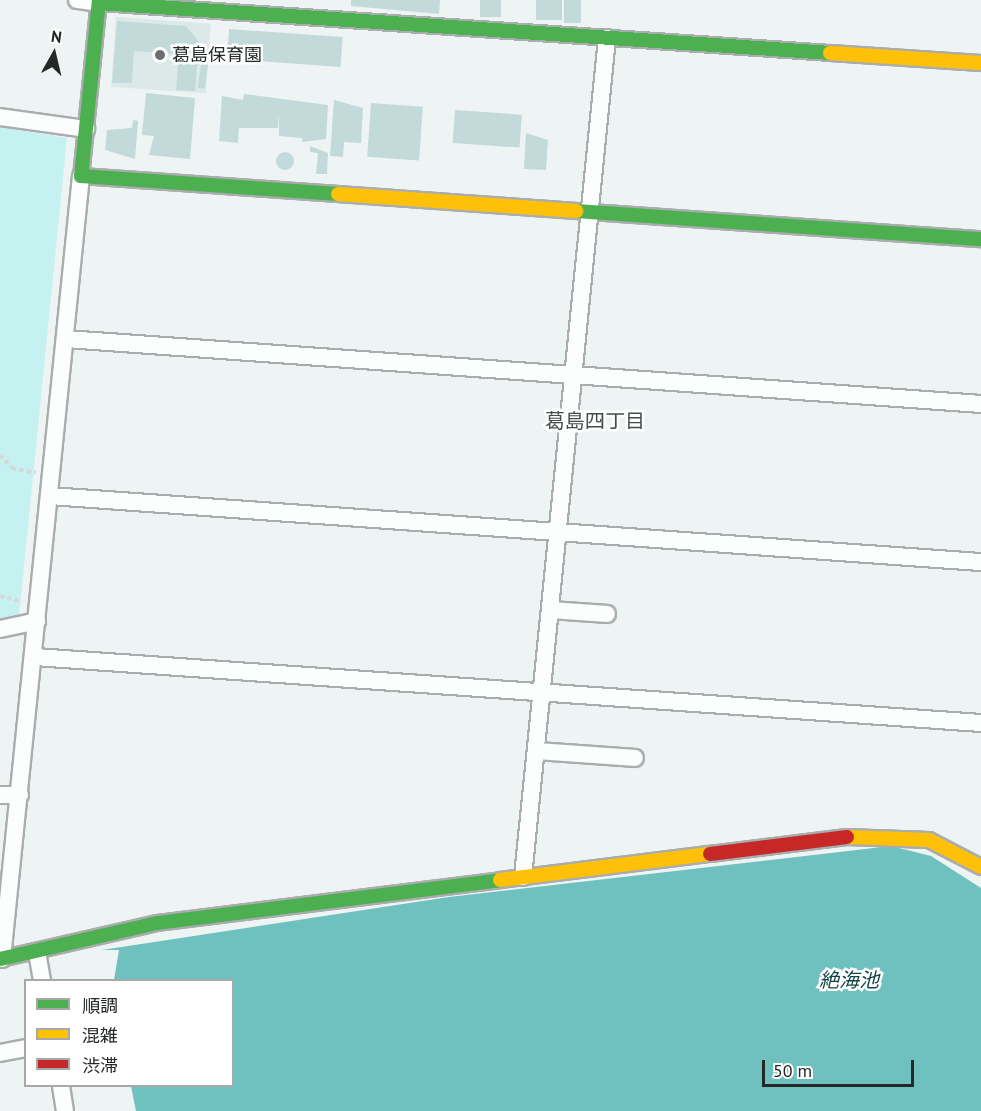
<!DOCTYPE html>
<meta charset="utf-8">
<style>
body{margin:0}
#map{position:relative;width:981px;height:1111px;overflow:hidden;background:#eef3f3;font-family:"PT Sans","Noto Sans JP",sans-serif}
div>[style]{position:absolute}
.built>*{inset:0;background:#dbe9e8;transform-origin:0 0}
.green>*{inset:0;background:#c5f2f1}
.water>*{inset:0;background:#6ec1bf}
.building>*{inset:0;background:#c3dada;transform-origin:0 0}
.round{border-radius:50%}
.path>*{height:4px;margin-top:-2px;transform-origin:0;background:repeating-linear-gradient(90deg,#d6d9d9 0 4.5px,transparent 0 7.5px)}
.roads{filter:drop-shadow(2px 0 #a9adad) drop-shadow(-2px 0 #a9adad) drop-shadow(0 2px #a9adad) drop-shadow(0 -2px #a9adad)}
.street>*{height:16px;margin:-8px;padding:0 8px;transform-origin:8px;border-radius:8px;background:#fcfdfd}
.fast>*{height:14px;margin:-7px;padding:0 7px;transform-origin:7px;border-radius:7px;background:#4caf50}
.slow>*{height:14px;margin:-7px;padding:0 7px;transform-origin:7px;border-radius:7px;background:#ffc107}
.jam>*{height:14px;margin:-7px;padding:0 7px;transform-origin:7px;border-radius:7px;background:#c62828}
.dots>*{width:16px;height:16px;translate:-50% -50%;box-sizing:border-box;border:3px solid #fff;border-radius:50%}
span{translate:-50% -50%;white-space:nowrap;text-align:center;line-height:1.15;-webkit-text-stroke:5px #fff;paint-order:stroke}
.poi-label{font-size:18px;color:#242928}
.left{translate:0 -50%;text-align:left}
.neighbourhood-label{font-size:20px;color:#454e4e}
.water-label{font-size:20px;color:#144645;font-style:italic}
.legend{position:absolute;left:24px;top:979px;width:210px;height:108px;box-sizing:border-box;background:#fff;border:2px solid #a7a9a9;margin:0;padding:8px 10px;list-style:none;font-size:18px;color:#242928}
.legend li{display:flex;align-items:center;gap:12px;height:30px}
.legend b{width:30px;border:2px solid #a7a9a9}
.north{position:absolute;left:24px;top:24px;width:60px;height:60px;-webkit-text-stroke:4px #fff;paint-order:stroke;rotate:8deg;font-size:16px;font-weight:700;line-height:24px;text-align:center;color:#242928}
.north::after{content:'';display:block;margin:auto;width:21px;height:27px;background:#242928;clip-path:polygon(50% 0,100% 100%,50% 72%,0 100%)}
.scale{position:absolute;left:762px;top:1060px;width:152px;height:27px;box-sizing:border-box;border:3px solid #242928;border-top:0;padding-left:8px;font-size:18px;line-height:21px;white-space:nowrap;color:#242928;-webkit-text-stroke:4px #fff;paint-order:stroke}
</style>
<div id="map">
<div class="built">
<i style="left:116px;top:17px;width:95px;height:70px;rotate:4deg"></i>
</div>
<div class="green">
<i style="clip-path:polygon(0 127px,67px 138px,19px 616px,0 623px)"></i>
</div>
<div class="water">
<i style="clip-path:polygon(891px 846px,931px 856px,981px 888px,981px 1111px,136px 1111px,131px 1086px,232px 1086px,232px 980px,114px 980px,119px 950px,102px 950px,449px 897px)"></i>
</div>
<div class="building">
<i style="clip-path:polygon(351px 0,440px 0,439px 14px,351px 6px)"></i>
<i style="left:480px;top:0;width:21px;height:17px"></i>
<i style="left:536px;top:0;width:26px;height:20px"></i>
<i style="left:564px;top:0;width:17px;height:23px"></i>
<i style="clip-path:polygon(117px 21px,186px 26px,199px 42px,195px 91px,176px 90px,179px 54px,134px 51px,132px 83px,112px 83px)"></i>
<i style="left:229px;top:29px;width:114px;height:30px;rotate:4deg"></i>
<i style="left:201px;top:64px;width:7px;height:24px;rotate:8deg"></i>
<i style="clip-path:polygon(146px 93px,195px 98px,190px 159px,149px 155px,154px 136px,142px 135px)"></i>
<i style="clip-path:polygon(244px 94px,328px 105px,326px 139px,302px 142px,302px 138px,279px 136px,279px 113px,278px 128px,239px 128px,238px 143px,219px 141px,222px 96px,243px 100px)"></i>
<i style="clip-path:polygon(334px 100px,363px 108px,361px 143px,344px 142px,343px 157px,330px 156px)"></i>
<i style="left:371px;top:103px;width:52px;height:54px;rotate:4deg"></i>
<i style="left:455px;top:110px;width:67px;height:33px;rotate:4deg"></i>
<i style="clip-path:polygon(133px 120px,138px 121px,135px 159px,105px 150px,107px 130px,132px 128px)"></i>
<i style="clip-path:polygon(526px 133px,548px 140px,546px 170px,524px 169px)"></i>
<i style="clip-path:polygon(310px 146px,328px 153px,327px 174px,316px 174px,318px 153px,310px 152px)"></i>
<i class="round" style="left:276px;top:152px;width:18px;height:18px"></i>
</div>
<div class="path">
<i style="left:0;top:455px;width:18px;rotate:47deg"></i>
<i style="left:12px;top:468px;width:24px;rotate:12deg"></i>
<i style="left:0;top:596px;width:23px;rotate:15deg"></i>
</div>
<div class="roads">
<div class="street">
<i style="left:77px;top:0;width:22px;rotate:8deg"></i>
<i style="left:0;top:117px;width:87px;rotate:7.9deg"></i>
<i style="left:66px;top:339px;width:917px;rotate:4.06deg"></i>
<i style="left:50px;top:496px;width:933px;rotate:4.06deg"></i>
<i style="left:551px;top:610px;width:56px;rotate:4.1deg"></i>
<i style="left:0;top:629px;width:38px;rotate:-12deg"></i>
<i style="left:35px;top:657px;width:948px;rotate:3.99deg"></i>
<i style="left:538px;top:751px;width:97px;rotate:4.1deg"></i>
<i style="left:0;top:795px;width:20px"></i>
<i style="left:523px;top:877px;width:843px;rotate:-84.28deg"></i>
<i style="left:37px;top:952px;width:28px;rotate:80deg"></i>
<i style="left:2px;top:959px;width:787px;rotate:-84.24deg"></i>
<i style="left:0;top:1053px;width:26px;rotate:-11deg"></i>
<i style="left:61px;top:1086px;width:25px;rotate:81deg"></i>
</div>
<div class="fast">
<i style="left:99px;top:0;width:177px;rotate:95.8deg"></i>
<i style="left:81px;top:176px;width:258px;rotate:4deg"></i>
<i style="left:99px;top:3px;width:733px;rotate:3.91deg"></i>
<i style="left:576px;top:211px;width:406px;rotate:4deg"></i>
<i style="left:0;top:959px;width:161px;rotate:-12.9deg"></i>
<i style="left:157px;top:923px;width:346px;rotate:-7.1deg"></i>
</div>
<div class="slow">
<i style="left:830px;top:53px;width:151px;rotate:3.8deg"></i>
<i style="left:338px;top:194px;width:239px;rotate:4.1deg"></i>
<i style="left:847px;top:837px;width:82px;rotate:2.1deg"></i>
<i style="left:929px;top:840px;width:59px;rotate:27.4deg"></i>
<i style="left:500px;top:880px;width:212px;rotate:-7.1deg"></i>
</div>
<div class="jam">
<i style="left:710px;top:854px;width:138px;rotate:-7.1deg"></i>
</div>
</div>
<div class="dots">
<i style="left:160px;top:55px;background:#6b706f"></i>
</div>
<div class="poi-label">
<span class="left" style="left:172px;top:55px">葛島保育園</span>
</div>
<div class="neighbourhood-label">
<span style="left:595px;top:421px">葛島四丁目</span>
</div>
<div class="water-label">
<span style="left:849px;top:980px">絶海池</span>
</div>
<ul class="legend">
<li><b style="height:8px;background:#4caf50"></b>順調</li>
<li><b style="height:8px;background:#ffc107"></b>混雑</li>
<li><b style="height:8px;background:#c62828"></b>渋滞</li>
</ul>
<div class="north">N</div>
<div class="scale">50 m</div>
</div>
